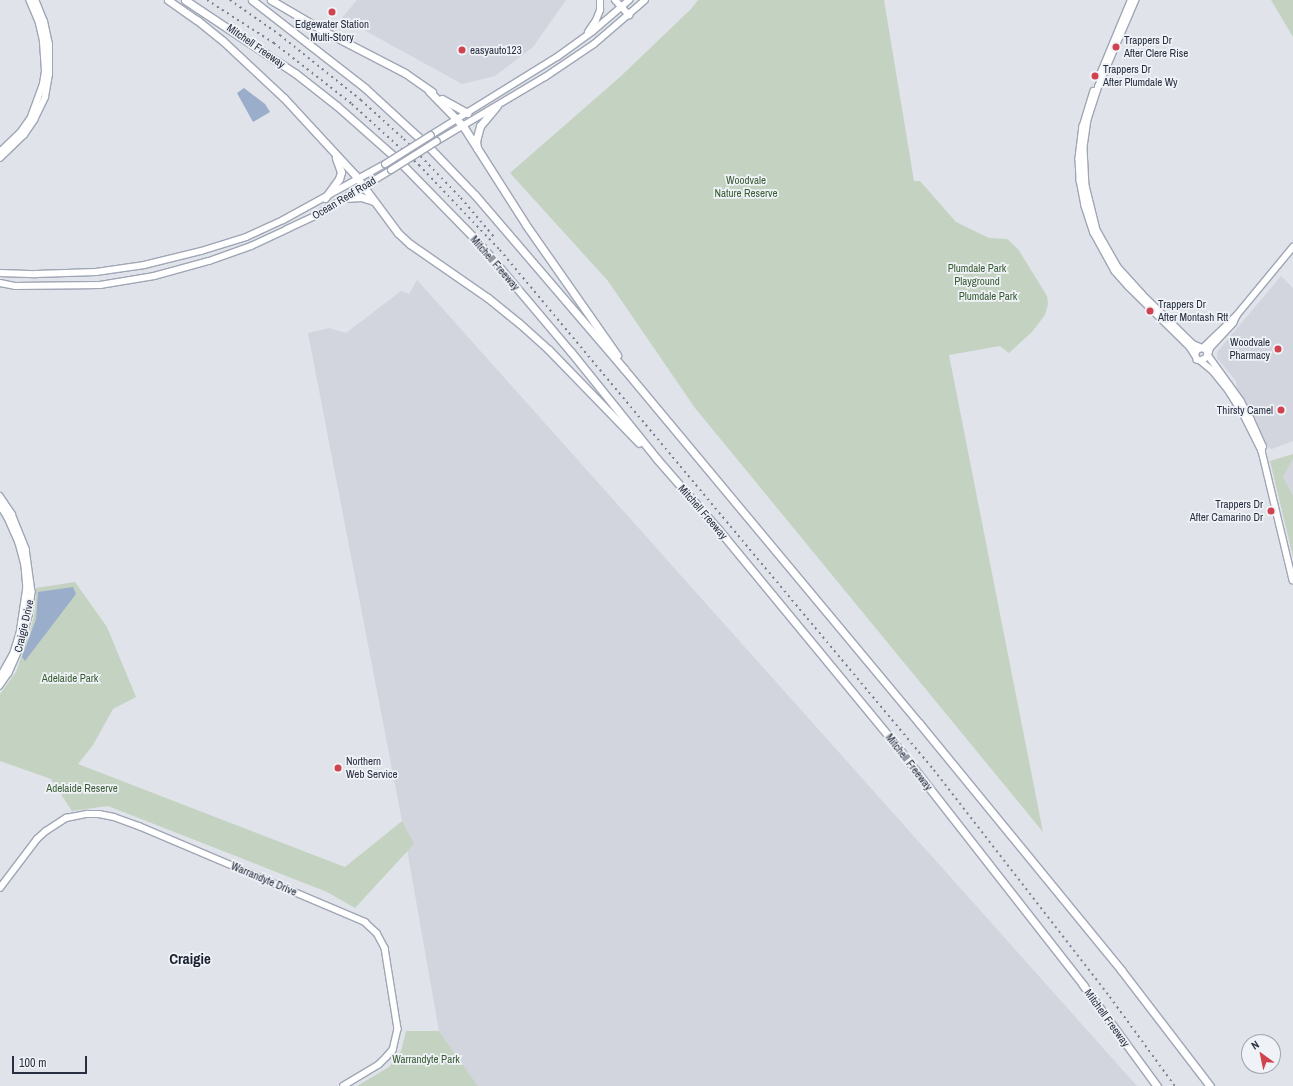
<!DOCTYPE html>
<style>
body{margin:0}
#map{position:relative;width:1293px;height:1086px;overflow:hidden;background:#e0e3e9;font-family:"Archivo Narrow",sans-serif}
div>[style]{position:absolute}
.built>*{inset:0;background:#d2d5de}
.green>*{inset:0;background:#c4d3c1}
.water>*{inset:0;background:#9aadca}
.roads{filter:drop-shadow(1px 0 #9fa6b5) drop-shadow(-1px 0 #9fa6b5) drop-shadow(0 1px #9fa6b5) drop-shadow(0 -1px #9fa6b5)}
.secondary>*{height:5.5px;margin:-2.75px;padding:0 2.75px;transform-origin:2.75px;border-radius:2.75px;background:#fff}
.primary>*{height:6px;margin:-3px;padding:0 3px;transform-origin:3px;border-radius:3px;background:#fff}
.highway>*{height:7px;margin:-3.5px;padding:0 3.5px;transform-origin:3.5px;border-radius:3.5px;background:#fff}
.rail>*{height:1.5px;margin-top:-0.75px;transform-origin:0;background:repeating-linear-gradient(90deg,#798193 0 2px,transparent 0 6px)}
.bridges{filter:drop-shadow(1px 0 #9fa6b5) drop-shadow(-1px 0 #9fa6b5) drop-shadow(0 1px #9fa6b5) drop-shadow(0 -1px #9fa6b5)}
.primary-bridge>*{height:6px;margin:-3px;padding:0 3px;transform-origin:3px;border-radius:3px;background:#fff}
.dots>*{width:11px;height:11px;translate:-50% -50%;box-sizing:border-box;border:2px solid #eff2f6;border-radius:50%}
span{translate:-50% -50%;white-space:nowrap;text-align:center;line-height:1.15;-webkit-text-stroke:3.5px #eff2f6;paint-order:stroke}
.poi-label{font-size:11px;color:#282f41}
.left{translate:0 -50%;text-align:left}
.right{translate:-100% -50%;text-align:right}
.street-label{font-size:11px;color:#282f41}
.park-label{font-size:11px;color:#3a5d35}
.district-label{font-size:15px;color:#1a2031;font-weight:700}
.north{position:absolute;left:1241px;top:1034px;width:40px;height:40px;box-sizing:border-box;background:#eff2f6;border:1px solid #9fa4ae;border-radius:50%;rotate:327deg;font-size:11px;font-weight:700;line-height:16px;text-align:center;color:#282f41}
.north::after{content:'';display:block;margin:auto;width:14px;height:18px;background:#d0424d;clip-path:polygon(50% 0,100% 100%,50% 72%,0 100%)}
.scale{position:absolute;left:12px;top:1056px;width:75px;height:18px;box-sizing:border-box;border:2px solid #282f41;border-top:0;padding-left:5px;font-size:12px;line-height:14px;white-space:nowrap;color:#282f41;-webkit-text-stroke:3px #eff2f6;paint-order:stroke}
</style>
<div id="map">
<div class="built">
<i style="clip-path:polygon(357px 0,566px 0,533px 47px,495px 76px,462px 84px,342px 18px)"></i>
<i style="clip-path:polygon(1281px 276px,1293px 288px,1293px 441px,1272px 449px,1265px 446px,1237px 389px,1236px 381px,1217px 358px,1217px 352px)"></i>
<i style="clip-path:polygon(417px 280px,1137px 1086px,478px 1086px,439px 1031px,402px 821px,308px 333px,329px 328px,346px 333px,401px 291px,409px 294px)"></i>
<i style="clip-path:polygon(1293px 459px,1293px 495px,1283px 477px)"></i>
</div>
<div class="green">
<i style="clip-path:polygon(698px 0,884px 0,914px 181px,920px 181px,956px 222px,989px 238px,1007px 239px,1018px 249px,1047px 296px,1048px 304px,1045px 315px,1032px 332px,1009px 353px,1000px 346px,949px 355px,1043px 832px,695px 408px,608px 281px,510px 173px,620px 77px,691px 9px)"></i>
<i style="clip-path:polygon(1271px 0,1293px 0,1293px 37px)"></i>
<i style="clip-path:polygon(1293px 454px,1293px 459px,1283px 477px,1293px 495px,1293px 557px,1270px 461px)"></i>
<i style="clip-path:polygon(75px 582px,107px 627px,136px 697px,113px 709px,93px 745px,78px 764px,345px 867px,402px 821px,414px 844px,355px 908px,327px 892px,108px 806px,72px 811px,51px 779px,0 761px,0 694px,16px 672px,30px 632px,35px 610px,36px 588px)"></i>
<i style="clip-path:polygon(406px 1031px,439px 1031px,478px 1086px,357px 1086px,389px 1067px,401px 1051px)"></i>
</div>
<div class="water">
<i style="clip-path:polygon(244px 88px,265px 104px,270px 112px,253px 122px,237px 93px)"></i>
<i style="clip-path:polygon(73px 587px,76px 594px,25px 661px,22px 657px,36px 619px,38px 592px)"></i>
</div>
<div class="roads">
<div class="secondary">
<i style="left:1136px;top:0;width:94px;rotate:113.3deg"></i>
<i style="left:1099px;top:86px;width:35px;rotate:108deg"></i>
<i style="left:1088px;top:119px;width:30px;rotate:98deg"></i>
<i style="left:1084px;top:149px;width:37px;rotate:87deg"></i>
<i style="left:1086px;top:186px;width:45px;rotate:76deg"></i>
<i style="left:1097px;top:230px;width:43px;rotate:60.4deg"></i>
<i style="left:1118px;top:267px;width:36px;rotate:48deg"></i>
<i style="left:1142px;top:294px;width:71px;rotate:44.4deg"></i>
<i style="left:1193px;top:344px;width:13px;rotate:23deg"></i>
<i style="left:1205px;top:349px;width:2px;rotate:27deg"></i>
<i style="left:1207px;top:350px;width:7px;rotate:82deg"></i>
<i style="left:1208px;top:357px;width:8px;rotate:150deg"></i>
<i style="left:1201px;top:361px;width:4px;rotate:-166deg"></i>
<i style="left:1197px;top:360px;width:5px;rotate:-112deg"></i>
<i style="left:1195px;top:355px;width:5px;rotate:-68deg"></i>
<i style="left:1197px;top:350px;width:5px;rotate:-22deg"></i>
<i style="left:1099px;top:77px;width:83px;rotate:-67.4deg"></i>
<i style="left:1094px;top:91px;width:37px;rotate:107deg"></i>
<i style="left:1083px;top:126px;width:33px;rotate:97deg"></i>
<i style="left:1079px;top:159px;width:21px;rotate:87deg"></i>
<i style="left:1080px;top:180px;width:26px;rotate:79deg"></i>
<i style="left:1085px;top:206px;width:28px;rotate:72deg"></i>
<i style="left:1094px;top:233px;width:43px;rotate:61.1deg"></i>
<i style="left:1115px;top:271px;width:21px;rotate:49deg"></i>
<i style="left:1129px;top:287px;width:86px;rotate:44.5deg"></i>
<i style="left:1190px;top:347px;width:9px;rotate:58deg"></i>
<i style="left:0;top:152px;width:28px;rotate:-44deg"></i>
<i style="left:20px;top:133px;width:19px;rotate:-55deg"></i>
<i style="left:31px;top:117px;width:35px;rotate:-70deg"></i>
<i style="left:43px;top:84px;width:13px;rotate:-81deg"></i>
<i style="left:45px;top:71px;width:30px;rotate:-94deg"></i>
<i style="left:43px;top:41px;width:18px;rotate:-103deg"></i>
<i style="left:39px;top:23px;width:25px;rotate:-113deg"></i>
<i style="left:0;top:158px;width:33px;rotate:-44deg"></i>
<i style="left:24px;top:135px;width:18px;rotate:-56deg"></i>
<i style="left:34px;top:120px;width:25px;rotate:-64deg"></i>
<i style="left:45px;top:97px;width:23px;rotate:-80deg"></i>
<i style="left:49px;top:74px;width:29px;rotate:-90deg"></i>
<i style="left:49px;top:45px;width:24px;rotate:-102deg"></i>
<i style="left:44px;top:22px;width:24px;rotate:-112deg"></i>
<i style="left:1203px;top:348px;width:47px;rotate:-44.1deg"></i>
<i style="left:1237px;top:315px;width:88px;rotate:-50.5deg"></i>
<i style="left:1208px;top:355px;width:57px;rotate:54.3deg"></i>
<i style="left:1241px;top:401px;width:21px;rotate:61deg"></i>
<i style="left:1251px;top:419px;width:30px;rotate:66deg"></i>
<i style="left:1263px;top:446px;width:5px;rotate:101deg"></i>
<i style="left:1262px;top:451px;width:133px;rotate:76.5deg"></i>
<i style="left:1208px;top:355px;width:7px;rotate:-74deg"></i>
<i style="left:1210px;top:348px;width:34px;rotate:-47deg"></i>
<i style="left:1233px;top:323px;width:7px;rotate:-63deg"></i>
<i style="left:1201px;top:361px;width:16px;rotate:40deg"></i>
<i style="left:1213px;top:371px;width:26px;rotate:51deg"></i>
<i style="left:1229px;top:391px;width:28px;rotate:58deg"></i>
<i style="left:1244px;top:415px;width:40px;rotate:63.4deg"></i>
<i style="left:0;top:496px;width:22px;rotate:56deg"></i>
<i style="left:12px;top:514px;width:38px;rotate:68deg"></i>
<i style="left:26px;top:549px;width:43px;rotate:82.1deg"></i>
<i style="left:32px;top:592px;width:23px;rotate:97deg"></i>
<i style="left:29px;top:615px;width:32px;rotate:104deg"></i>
<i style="left:21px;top:646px;width:30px;rotate:114deg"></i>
<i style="left:9px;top:673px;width:16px;rotate:125deg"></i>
<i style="left:0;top:505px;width:15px;rotate:58deg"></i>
<i style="left:8px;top:518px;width:27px;rotate:66deg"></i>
<i style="left:19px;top:543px;width:24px;rotate:75deg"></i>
<i style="left:25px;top:566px;width:21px;rotate:85deg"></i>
<i style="left:27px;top:587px;width:48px;rotate:98.5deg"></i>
<i style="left:20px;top:634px;width:22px;rotate:108deg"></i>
<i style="left:13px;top:655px;width:26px;rotate:119deg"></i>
<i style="left:0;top:888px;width:61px;rotate:-52.9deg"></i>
<i style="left:37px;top:839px;width:12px;rotate:-42deg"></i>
<i style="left:46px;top:831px;width:24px;rotate:-33deg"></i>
<i style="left:66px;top:818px;width:21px;rotate:-11deg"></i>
<i style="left:87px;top:814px;width:12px"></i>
<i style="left:99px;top:814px;width:15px;rotate:11deg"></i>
<i style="left:114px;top:817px;width:27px;rotate:20deg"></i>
<i style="left:139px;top:826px;width:246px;rotate:23deg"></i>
<i style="left:365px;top:922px;width:16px;rotate:43deg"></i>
<i style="left:377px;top:933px;width:17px;rotate:62deg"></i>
<i style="left:385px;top:948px;width:82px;rotate:80.9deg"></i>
<i style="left:398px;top:1029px;width:22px;rotate:103deg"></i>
<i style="left:393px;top:1050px;width:9px;rotate:131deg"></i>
<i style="left:387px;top:1057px;width:11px;rotate:135deg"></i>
<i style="left:379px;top:1065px;width:41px;rotate:149deg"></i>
</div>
<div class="primary">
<i style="left:615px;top:0;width:21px;rotate:47deg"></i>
<i style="left:588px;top:32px;width:14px;rotate:-56deg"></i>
<i style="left:596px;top:20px;width:11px;rotate:-68deg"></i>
<i style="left:600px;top:10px;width:10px;rotate:-90deg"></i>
<i style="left:431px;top:135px;width:148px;rotate:-31.8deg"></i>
<i style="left:557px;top:57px;width:44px;rotate:-35.8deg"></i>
<i style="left:593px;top:31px;width:48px;rotate:-40.7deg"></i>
<i style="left:437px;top:141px;width:126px;rotate:-30.7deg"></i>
<i style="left:545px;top:77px;width:59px;rotate:-34deg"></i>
<i style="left:594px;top:44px;width:67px;rotate:-40.8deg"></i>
<i style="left:0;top:273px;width:36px;rotate:2deg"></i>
<i style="left:36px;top:274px;width:60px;rotate:-1.9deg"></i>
<i style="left:96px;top:272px;width:49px;rotate:-8.3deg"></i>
<i style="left:144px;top:265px;width:59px;rotate:-13.8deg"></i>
<i style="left:201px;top:251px;width:47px;rotate:-17.3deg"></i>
<i style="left:246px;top:237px;width:41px;rotate:-24.7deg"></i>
<i style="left:283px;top:220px;width:116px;rotate:-28.8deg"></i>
<i style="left:0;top:283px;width:15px;rotate:11deg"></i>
<i style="left:15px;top:286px;width:85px;rotate:-0.7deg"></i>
<i style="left:100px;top:285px;width:55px;rotate:-9.5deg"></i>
<i style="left:154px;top:276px;width:57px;rotate:-15.3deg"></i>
<i style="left:209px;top:261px;width:45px;rotate:-19.7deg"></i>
<i style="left:251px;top:246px;width:40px;rotate:-25deg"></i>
<i style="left:287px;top:229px;width:33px;rotate:-25deg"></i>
<i style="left:317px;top:215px;width:87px;rotate:-31.3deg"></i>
</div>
<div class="highway">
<i style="left:168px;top:0;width:35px;rotate:35deg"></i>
<i style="left:197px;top:20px;width:33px;rotate:39deg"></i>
<i style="left:223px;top:41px;width:83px;rotate:43.1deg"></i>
<i style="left:284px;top:98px;width:105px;rotate:47.3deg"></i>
<i style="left:355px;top:175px;width:72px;rotate:53.4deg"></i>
<i style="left:398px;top:233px;width:16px;rotate:43deg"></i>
<i style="left:410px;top:244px;width:95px;rotate:34.7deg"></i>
<i style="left:488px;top:298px;width:40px;rotate:39deg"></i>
<i style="left:519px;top:323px;width:40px;rotate:42deg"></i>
<i style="left:549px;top:350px;width:129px;rotate:45.9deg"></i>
<i style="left:185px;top:0;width:132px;rotate:33.6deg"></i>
<i style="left:295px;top:73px;width:53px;rotate:38.2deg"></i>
<i style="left:337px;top:106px;width:81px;rotate:41.5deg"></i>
<i style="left:398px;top:160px;width:115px;rotate:45.7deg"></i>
<i style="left:478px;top:242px;width:144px;rotate:49.8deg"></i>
<i style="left:571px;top:352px;width:137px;rotate:51.2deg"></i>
<i style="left:657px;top:459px;width:93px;rotate:48.9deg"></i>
<i style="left:718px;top:529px;width:278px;rotate:50.5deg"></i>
<i style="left:895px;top:744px;width:306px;rotate:52deg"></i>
<i style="left:1083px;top:985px;width:125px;rotate:53.8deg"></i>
<i style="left:252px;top:0;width:143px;rotate:37.9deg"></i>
<i style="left:365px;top:88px;width:84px;rotate:42.6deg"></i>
<i style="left:427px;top:145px;width:69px;rotate:46.2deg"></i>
<i style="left:475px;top:195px;width:229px;rotate:49.4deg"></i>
<i style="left:624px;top:369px;width:461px;rotate:50.2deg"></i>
<i style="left:919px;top:723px;width:319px;rotate:50.7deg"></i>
<i style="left:1121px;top:970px;width:146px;rotate:52.5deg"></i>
<i style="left:271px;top:0;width:61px;rotate:30.3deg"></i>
<i style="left:324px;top:31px;width:91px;rotate:27.4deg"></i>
<i style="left:405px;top:73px;width:33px;rotate:35deg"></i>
<i style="left:429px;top:91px;width:49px;rotate:45.8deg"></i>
<i style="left:463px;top:126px;width:117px;rotate:57.5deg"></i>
<i style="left:526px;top:225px;width:159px;rotate:55deg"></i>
<i style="left:442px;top:99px;width:29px;rotate:29deg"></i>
<i style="left:477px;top:148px;width:7px;rotate:-98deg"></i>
<i style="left:476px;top:141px;width:16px;rotate:-75deg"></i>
<i style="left:480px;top:126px;width:26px;rotate:-50deg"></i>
<i style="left:325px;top:198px;width:24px;rotate:-54deg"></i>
<i style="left:339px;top:179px;width:7px;rotate:-74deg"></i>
<i style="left:341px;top:172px;width:15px;rotate:-110deg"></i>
<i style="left:344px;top:198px;width:17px;rotate:-3deg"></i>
<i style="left:361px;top:197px;width:13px;rotate:18deg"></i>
</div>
</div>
<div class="rail">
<i style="left:207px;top:0;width:80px;rotate:32.7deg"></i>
<i style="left:274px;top:43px;width:99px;rotate:38deg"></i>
<i style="left:352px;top:104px;width:91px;rotate:42.3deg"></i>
<i style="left:419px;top:165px;width:117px;rotate:46.4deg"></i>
<i style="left:500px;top:250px;width:677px;rotate:50.15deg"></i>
<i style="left:934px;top:770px;width:287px;rotate:52.2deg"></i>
<i style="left:1110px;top:997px;width:110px;rotate:53.9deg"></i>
<i style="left:230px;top:0;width:61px;rotate:35deg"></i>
<i style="left:280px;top:35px;width:104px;rotate:38.7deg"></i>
<i style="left:361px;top:100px;width:58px;rotate:42.2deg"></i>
<i style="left:404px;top:139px;width:82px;rotate:46deg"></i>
<i style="left:461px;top:198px;width:52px;rotate:49.6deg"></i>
</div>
<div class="bridges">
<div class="primary-bridge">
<i style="left:385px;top:164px;width:54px;rotate:-32.2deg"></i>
<i style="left:391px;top:170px;width:54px;rotate:-32.2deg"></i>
</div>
</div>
<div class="dots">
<i style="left:332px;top:12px;background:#d0424d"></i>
<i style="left:1116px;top:47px;background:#d0424d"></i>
<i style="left:462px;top:50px;background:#d0424d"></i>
<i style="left:1095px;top:76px;background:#d0424d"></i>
<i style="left:1150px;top:311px;background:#d0424d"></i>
<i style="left:1278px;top:349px;background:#d0424d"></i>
<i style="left:1281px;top:410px;background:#d0424d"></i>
<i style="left:1271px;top:511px;background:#d0424d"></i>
<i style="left:338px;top:768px;background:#d0424d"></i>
</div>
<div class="poi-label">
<span style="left:332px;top:31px">Edgewater Station<br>Multi-Story</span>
<span class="left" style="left:1124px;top:47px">Trappers Dr<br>After Clere Rise</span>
<span class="left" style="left:470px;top:50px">easyauto123</span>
<span class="left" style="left:1103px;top:76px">Trappers Dr<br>After Plumdale Wy</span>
<span class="left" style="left:1158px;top:311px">Trappers Dr<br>After Montash Rtt</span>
<span class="right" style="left:1270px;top:349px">Woodvale<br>Pharmacy</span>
<span class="right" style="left:1273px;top:410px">Thirsty Camel</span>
<span class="right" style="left:1263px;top:511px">Trappers Dr<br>After Camarino Dr</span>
<span class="left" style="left:346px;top:768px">Northern<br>Web Service</span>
</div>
<div class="street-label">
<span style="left:256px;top:46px;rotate:35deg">Mitchell Freeway</span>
<span style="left:344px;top:198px;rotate:-31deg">Ocean Reef Road</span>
<span style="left:495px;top:263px;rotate:49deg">Mitchell Freeway</span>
<span style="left:703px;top:512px;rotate:49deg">Mitchell Freeway</span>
<span style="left:24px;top:626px;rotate:-77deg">Craigie Drive</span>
<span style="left:909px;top:762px;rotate:52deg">Mitchell Freeway</span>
<span style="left:264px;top:879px;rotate:23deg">Warrandyte Drive</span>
<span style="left:1107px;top:1018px;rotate:54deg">Mitchell Freeway</span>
</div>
<div class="park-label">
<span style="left:746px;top:187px">Woodvale<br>Nature Reserve</span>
<span style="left:977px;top:275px">Plumdale Park<br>Playground</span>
<span style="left:988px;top:296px">Plumdale Park</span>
<span style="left:70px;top:678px">Adelaide Park</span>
<span style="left:82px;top:788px">Adelaide Reserve</span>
<span style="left:426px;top:1059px">Warrandyte Park</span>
</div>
<div class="district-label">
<span style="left:190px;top:959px">Craigie</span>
</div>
<div class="north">N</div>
<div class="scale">100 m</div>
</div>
